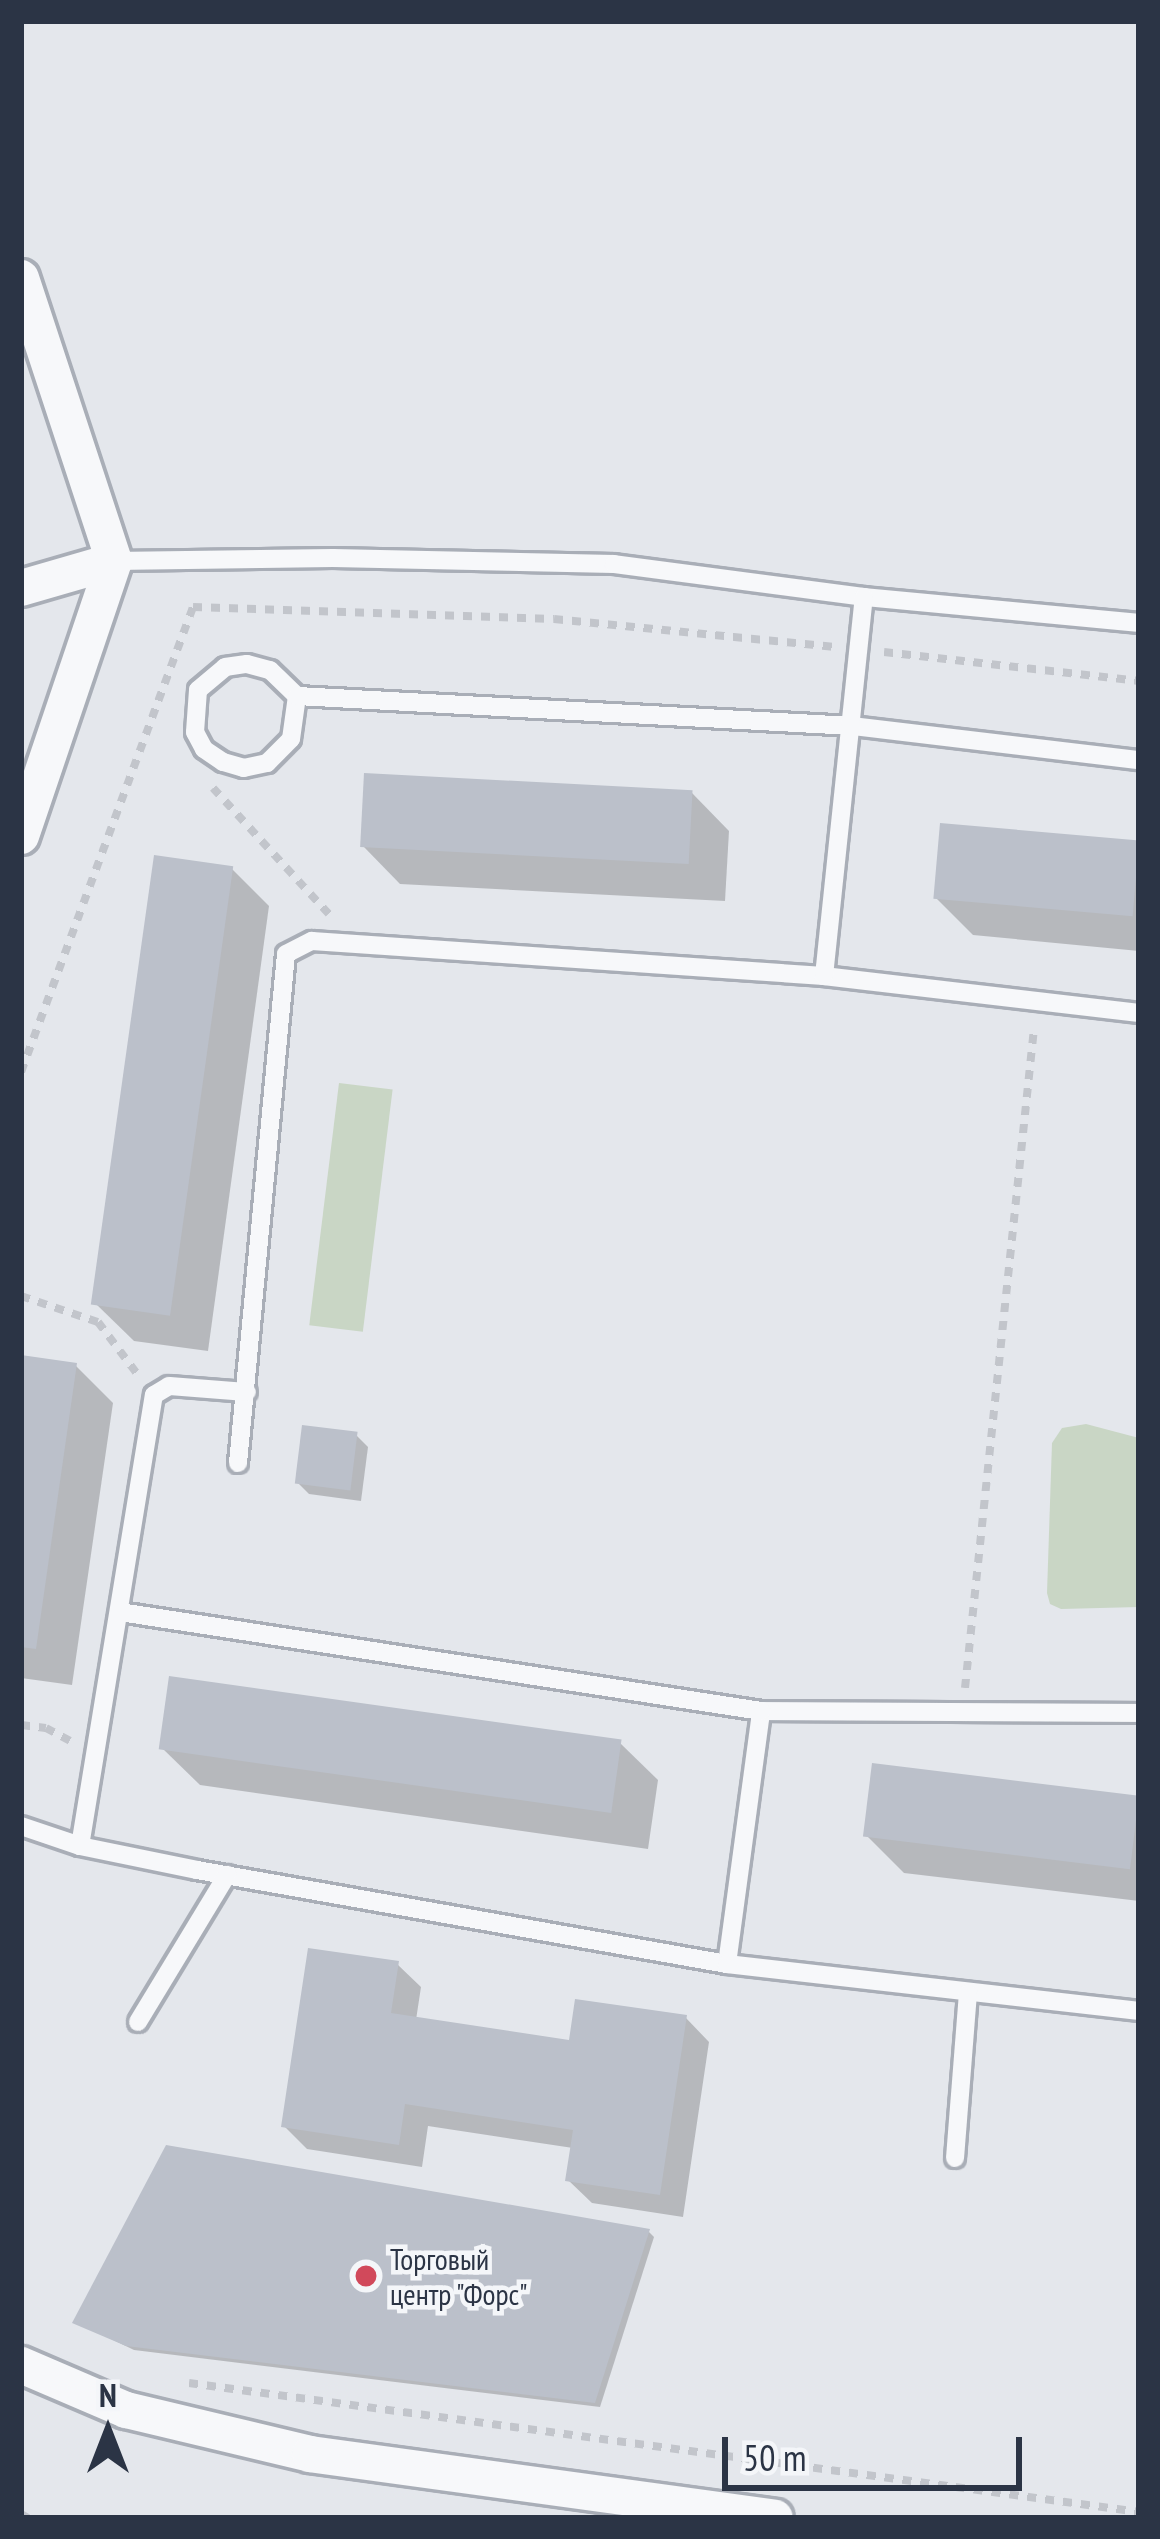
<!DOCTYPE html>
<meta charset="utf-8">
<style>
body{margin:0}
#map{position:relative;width:1160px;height:2539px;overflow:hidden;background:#e4e7ec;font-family:"PT Sans Narrow",sans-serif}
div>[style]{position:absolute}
.green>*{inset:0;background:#c9d6c5;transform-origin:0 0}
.shadow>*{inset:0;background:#0003}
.building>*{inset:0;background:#bbc0ca;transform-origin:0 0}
.path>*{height:8px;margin-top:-4px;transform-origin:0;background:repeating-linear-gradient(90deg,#c2c5cb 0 9px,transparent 0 18px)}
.roads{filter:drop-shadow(3px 0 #a9aeb7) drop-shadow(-3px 0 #a9aeb7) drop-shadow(0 3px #a9aeb7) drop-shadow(0 -3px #a9aeb7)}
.lane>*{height:18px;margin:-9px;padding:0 9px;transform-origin:9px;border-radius:9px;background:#f7f8fa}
.street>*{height:36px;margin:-18px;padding:0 18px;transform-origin:18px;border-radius:18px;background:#f7f8fa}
.dots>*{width:33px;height:33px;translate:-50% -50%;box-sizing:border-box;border:6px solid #f4f6f9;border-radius:50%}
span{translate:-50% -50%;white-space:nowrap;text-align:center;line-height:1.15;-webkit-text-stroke:9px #f4f6f9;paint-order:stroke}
.poi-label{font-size:30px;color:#2b3445}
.left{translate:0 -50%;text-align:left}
.frame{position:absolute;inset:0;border:24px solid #2b3445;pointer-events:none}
.north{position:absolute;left:48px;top:2371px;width:120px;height:120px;-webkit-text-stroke:9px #f4f6f9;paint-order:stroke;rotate:0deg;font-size:33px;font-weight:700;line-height:48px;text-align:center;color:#2b3445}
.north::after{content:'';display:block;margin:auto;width:42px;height:54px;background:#2b3445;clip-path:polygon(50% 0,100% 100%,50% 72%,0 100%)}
.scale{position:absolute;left:722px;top:2437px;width:300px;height:54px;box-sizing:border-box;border:6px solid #2b3445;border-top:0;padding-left:15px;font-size:36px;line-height:42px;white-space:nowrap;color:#2b3445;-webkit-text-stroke:9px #f4f6f9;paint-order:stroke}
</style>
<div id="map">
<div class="green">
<i style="left:339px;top:1083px;width:54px;height:244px;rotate:7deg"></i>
<i style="clip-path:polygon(1086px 1424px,1139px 1438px,1139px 1607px,1061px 1609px,1050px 1604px,1047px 1593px,1052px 1443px,1062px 1428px)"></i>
</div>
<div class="shadow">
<i style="clip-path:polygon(692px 793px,729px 831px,725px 901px,400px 884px,363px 846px)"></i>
<i style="clip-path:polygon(1139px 845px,1139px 951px,973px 935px,936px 898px)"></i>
<i style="clip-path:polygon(231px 868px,269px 906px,208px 1351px,134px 1341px,96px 1304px)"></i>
<i style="clip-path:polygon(21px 1358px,76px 1366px,113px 1403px,72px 1685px,21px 1678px)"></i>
<i style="clip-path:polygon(356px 1435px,368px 1447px,361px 1501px,309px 1494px,297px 1482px)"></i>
<i style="clip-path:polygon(620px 1743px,658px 1780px,648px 1849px,200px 1785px,162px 1748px)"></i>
<i style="clip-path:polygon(1139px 1797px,1139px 1901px,904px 1873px,867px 1836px)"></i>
<i style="clip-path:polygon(397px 1964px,421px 1987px,416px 2020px,572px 2044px,686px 2018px,709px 2042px,683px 2217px,592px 2203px,568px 2180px,573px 2148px,428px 2126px,422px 2167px,307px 2149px,284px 2126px)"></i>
<i style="clip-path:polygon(649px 2232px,654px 2237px,600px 2407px,134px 2350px,76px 2322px)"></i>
</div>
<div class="building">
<i style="left:364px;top:773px;width:329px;height:74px;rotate:3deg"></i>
<i style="left:940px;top:823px;width:200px;height:76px;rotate:5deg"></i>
<i style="left:154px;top:855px;width:80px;height:454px;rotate:8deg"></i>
<i style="clip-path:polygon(21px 1355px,77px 1363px,36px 1649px,21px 1647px)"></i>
<i style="left:302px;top:1425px;width:56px;height:59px;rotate:7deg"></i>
<i style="left:169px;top:1676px;width:457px;height:74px;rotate:8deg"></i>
<i style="left:872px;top:1763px;width:269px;height:74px;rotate:7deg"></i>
<i style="clip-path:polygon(308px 1948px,399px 1961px,391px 2013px,569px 2040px,575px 1999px,687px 2015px,660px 2195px,565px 2181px,573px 2130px,405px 2104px,399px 2145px,281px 2127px)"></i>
<i style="clip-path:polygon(166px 2145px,650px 2229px,595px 2403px,126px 2346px,72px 2323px)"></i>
</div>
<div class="path">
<i style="left:884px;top:652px;width:257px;rotate:6.5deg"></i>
<i style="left:213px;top:788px;width:171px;rotate:47.4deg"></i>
<i style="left:21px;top:1072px;width:496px;rotate:-69.7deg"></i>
<i style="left:193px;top:607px;width:361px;rotate:1.9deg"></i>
<i style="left:554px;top:619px;width:280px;rotate:5.7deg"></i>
<i style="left:21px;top:1296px;width:81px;rotate:18.7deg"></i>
<i style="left:98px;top:1322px;width:66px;rotate:53deg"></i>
<i style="left:965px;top:1688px;width:664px;rotate:-84.03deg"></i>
<i style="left:21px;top:1725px;width:25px;rotate:7deg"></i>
<i style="left:46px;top:1728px;width:27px;rotate:28deg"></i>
<i style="left:189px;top:2383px;width:959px;rotate:7.73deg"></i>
<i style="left:21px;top:2514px;width:8px;rotate:30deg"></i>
</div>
<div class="roads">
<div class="lane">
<i style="left:114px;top:561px;width:219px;rotate:-0.8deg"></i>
<i style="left:333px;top:558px;width:281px;rotate:1.2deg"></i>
<i style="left:614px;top:564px;width:252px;rotate:7.5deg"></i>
<i style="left:864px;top:597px;width:276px;rotate:5.4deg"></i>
<i style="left:297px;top:696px;width:43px;rotate:97.9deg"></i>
<i style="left:291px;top:739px;width:34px;rotate:135deg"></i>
<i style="left:267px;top:763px;width:24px;rotate:168deg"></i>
<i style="left:244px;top:768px;width:22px;rotate:-164deg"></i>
<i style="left:223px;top:762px;width:23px;rotate:-146deg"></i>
<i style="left:204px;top:749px;width:19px;rotate:-118deg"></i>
<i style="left:195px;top:732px;width:42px;rotate:-85.9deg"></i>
<i style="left:198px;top:690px;width:35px;rotate:-40deg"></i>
<i style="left:225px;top:667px;width:22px;rotate:-8deg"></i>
<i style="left:247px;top:664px;width:24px;rotate:15deg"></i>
<i style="left:270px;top:670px;width:37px;rotate:44deg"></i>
<i style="left:297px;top:696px;width:556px;rotate:3.09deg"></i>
<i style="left:852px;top:726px;width:289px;rotate:6.8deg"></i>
<i style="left:824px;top:976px;width:317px;rotate:6.7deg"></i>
<i style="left:238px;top:1463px;width:511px;rotate:-84.61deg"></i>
<i style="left:286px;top:954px;width:29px;rotate:-27deg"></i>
<i style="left:312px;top:941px;width:513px;rotate:3.91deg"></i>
<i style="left:824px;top:976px;width:381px;rotate:-84deg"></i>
<i style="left:761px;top:1711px;width:378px;rotate:0.3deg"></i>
<i style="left:21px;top:1826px;width:62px;rotate:18.7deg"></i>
<i style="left:80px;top:1846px;width:119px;rotate:11.6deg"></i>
<i style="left:197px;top:1870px;width:538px;rotate:10.06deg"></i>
<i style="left:727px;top:1964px;width:255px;rotate:-82.3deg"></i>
<i style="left:761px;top:1711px;width:649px;rotate:-171.22deg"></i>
<i style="left:80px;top:1846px;width:457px;rotate:-80.7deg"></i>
<i style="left:154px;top:1395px;width:17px;rotate:-31deg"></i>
<i style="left:169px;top:1386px;width:78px;rotate:4.4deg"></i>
<i style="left:727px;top:1964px;width:415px;rotate:6.5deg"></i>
<i style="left:138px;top:2022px;width:172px;rotate:-58.8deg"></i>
<i style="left:955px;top:2158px;width:165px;rotate:-85.5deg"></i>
</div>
<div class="street">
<i style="left:21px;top:278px;width:298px;rotate:71.8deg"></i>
<i style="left:21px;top:588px;width:97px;rotate:-16.2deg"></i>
<i style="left:21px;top:836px;width:290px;rotate:-71.3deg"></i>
<i style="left:21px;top:2365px;width:114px;rotate:23.2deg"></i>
<i style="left:126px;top:2410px;width:189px;rotate:13.4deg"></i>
<i style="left:310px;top:2454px;width:469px;rotate:7.8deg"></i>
</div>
</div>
<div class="dots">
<i style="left:366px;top:2276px;background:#d1495b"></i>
</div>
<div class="poi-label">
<span class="left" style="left:390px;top:2276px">Торговый<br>центр "Форс"</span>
</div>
<div class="frame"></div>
<div class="north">N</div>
<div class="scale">50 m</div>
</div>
